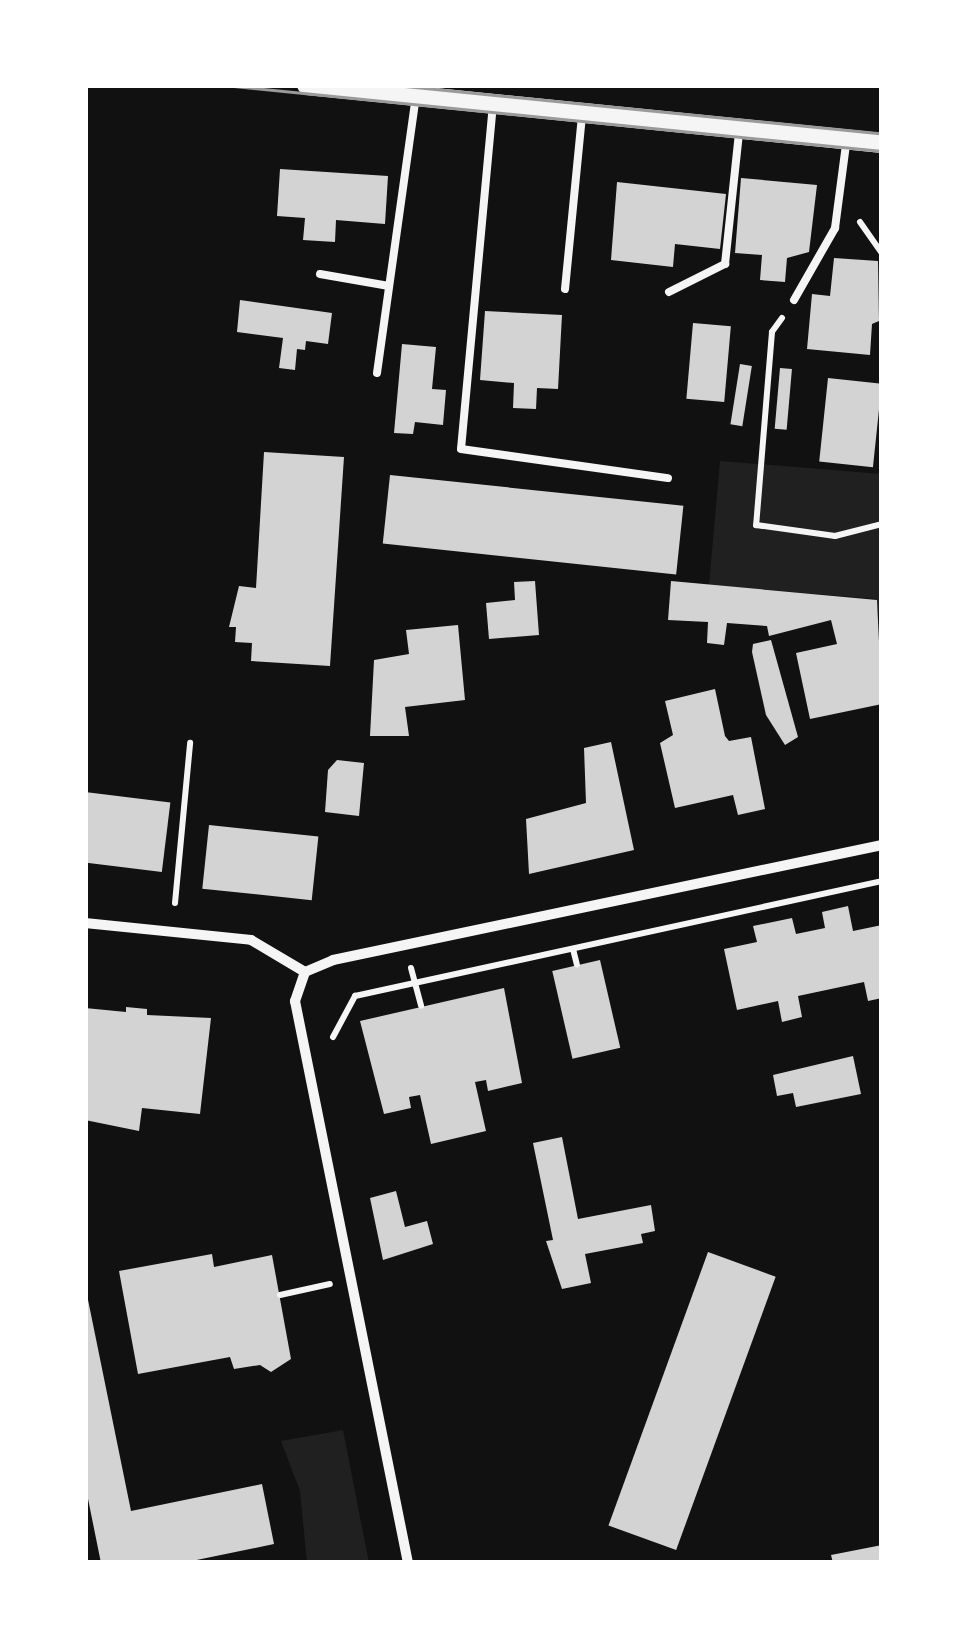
<!DOCTYPE html>
<style>
body{margin:0}
#map{position:relative;width:967px;height:1648px;overflow:hidden;background:#111;font-family:"Noto Serif",serif}
div>[style]{position:absolute}
.green>*{inset:0;background:#202020}
.building>*{inset:0;background:#d3d3d3;transform-origin:0 0}
.path>*{height:6px;margin:-3px;padding:0 3px;transform-origin:3px;border-radius:3px;background:#f5f5f5}
.service>*{height:8px;margin:-4px;padding:0 4px;transform-origin:4px;border-radius:4px;background:#f5f5f5}
.minor>*{height:10px;margin:-5px;padding:0 5px;transform-origin:5px;border-radius:5px;background:#f5f5f5}
.secondary>*{height:20px;margin:-10px;padding:0 10px;transform-origin:10px;border-radius:10px;background:#f5f5f5}
.tram>*{height:2.5px;margin:-1.25px;padding:0 1.25px;transform-origin:1.25px;border-radius:1.25px;background:#9a9a9a}
span{translate:-50% -50%;white-space:nowrap;text-align:center;line-height:1.15;-webkit-text-stroke:9px #fff;paint-order:stroke}
.frame{position:absolute;inset:0;border:88px solid #fff;pointer-events:none}
</style>
<div id="map">
<div class="green">
<i style="clip-path:polygon(720px 461px,882px 474px,882px 626px,876px 599px,709px 585px)"></i>
<i style="clip-path:polygon(343px 1430px,369px 1563px,307px 1563px,300px 1491px,281px 1441px)"></i>
</div>
<div class="building">
<i style="clip-path:polygon(280px 169px,388px 176px,385px 224px,336px 220px,335px 242px,303px 240px,305px 218px,277px 216px)"></i>
<i style="clip-path:polygon(741px 178px,817px 185px,809px 252px,787px 258px,785px 282px,760px 280px,762px 255px,735px 253px)"></i>
<i style="clip-path:polygon(617px 182px,726px 194px,720px 249px,675px 244px,673px 267px,611px 260px)"></i>
<i style="clip-path:polygon(834px 258px,878px 261px,879px 321px,872px 324px,870px 355px,807px 349px,812px 294px,830px 296px)"></i>
<i style="clip-path:polygon(240px 300px,332px 313px,328px 344px,306px 341px,305px 350px,297px 349px,295px 370px,279px 368px,283px 338px,237px 332px)"></i>
<i style="clip-path:polygon(485px 311px,562px 315px,558px 389px,537px 388px,536px 409px,513px 408px,514px 383px,480px 380px)"></i>
<i style="left:693px;top:323px;width:38px;height:76px;rotate:5deg"></i>
<i style="clip-path:polygon(402px 344px,436px 347px,432px 389px,446px 390px,443px 425px,415px 422px,413px 434px,394px 433px)"></i>
<i style="left:740px;top:364px;width:12px;height:61px;rotate:9deg"></i>
<i style="left:780px;top:368px;width:12px;height:61px;rotate:5deg"></i>
<i style="left:828px;top:378px;width:54px;height:84px;rotate:6deg"></i>
<i style="clip-path:polygon(264px 452px,344px 457px,330px 666px,251px 661px,252px 643px,235px 642px,236px 627px,229px 627px,239px 586px,256px 588px)"></i>
<i style="left:390px;top:475px;width:295px;height:69px;rotate:6deg"></i>
<i style="clip-path:polygon(535px 581px,539px 635px,489px 639px,486px 603px,515px 600px,514px 582px)"></i>
<i style="clip-path:polygon(671px 581px,877px 600px,882px 704px,810px 719px,796px 653px,837px 644px,831px 620px,769px 636px,767px 626px,727px 623px,724px 645px,707px 643px,708px 622px,668px 620px)"></i>
<i style="clip-path:polygon(458px 625px,465px 700px,405px 707px,409px 736px,370px 736px,374px 660px,409px 654px,406px 630px)"></i>
<i style="clip-path:polygon(771px 640px,798px 737px,785px 745px,766px 715px,752px 652px,753px 644px)"></i>
<i style="clip-path:polygon(715px 689px,725px 736px,729px 741px,751px 737px,765px 809px,738px 815px,733px 795px,675px 808px,660px 743px,673px 735px,665px 701px)"></i>
<i style="clip-path:polygon(611px 742px,634px 850px,529px 874px,526px 819px,586px 803px,584px 748px)"></i>
<i style="clip-path:polygon(337px 760px,364px 763px,359px 816px,325px 812px,328px 770px)"></i>
<i style="left:85px;top:792px;width:86px;height:70px;rotate:7deg"></i>
<i style="left:209px;top:825px;width:110px;height:64px;rotate:6deg"></i>
<i style="clip-path:polygon(848px 906px,853px 931px,882px 925px,882px 998px,868px 1001px,864px 982px,798px 996px,802px 1017px,782px 1022px,778px 1001px,737px 1010px,724px 949px,757px 942px,753px 926px,792px 918px,796px 934px,825px 928px,822px 912px)"></i>
<i style="left:600px;top:960px;width:90px;height:49px;rotate:77deg"></i>
<i style="clip-path:polygon(504px 988px,522px 1083px,488px 1091px,486px 1080px,475px 1082px,486px 1131px,431px 1144px,420px 1095px,409px 1097px,411px 1108px,384px 1114px,360px 1021px)"></i>
<i style="clip-path:polygon(126px 1007px,147px 1009px,147px 1015px,211px 1018px,200px 1114px,142px 1108px,139px 1131px,85px 1120px,85px 1008px,126px 1012px)"></i>
<i style="clip-path:polygon(853px 1056px,861px 1094px,796px 1107px,793px 1093px,777px 1096px,773px 1075px)"></i>
<i style="clip-path:polygon(562px 1137px,578px 1219px,651px 1205px,655px 1231px,641px 1234px,643px 1243px,585px 1254px,591px 1283px,562px 1289px,546px 1241px,553px 1240px,533px 1143px)"></i>
<i style="clip-path:polygon(396px 1191px,405px 1227px,427px 1221px,433px 1244px,383px 1260px,370px 1198px)"></i>
<i style="left:708px;top:1252px;width:72px;height:291px;rotate:20deg"></i>
<i style="clip-path:polygon(212px 1254px,214px 1267px,272px 1255px,291px 1359px,271px 1372px,260px 1365px,234px 1369px,230px 1357px,138px 1374px,119px 1271px)"></i>
<i style="clip-path:polygon(85px 1285px,131px 1511px,262px 1484px,274px 1544px,182px 1563px,101px 1563px,85px 1484px)"></i>
<i style="clip-path:polygon(882px 1545px,882px 1563px,833px 1563px,831px 1555px)"></i>
</div>
<div class="path">
<i style="left:860px;top:222px;width:38px;rotate:55deg"></i>
<i style="left:782px;top:318px;width:17px;rotate:126deg"></i>
<i style="left:772px;top:332px;width:194px;rotate:94.7deg"></i>
<i style="left:756px;top:525px;width:80px;rotate:7.9deg"></i>
<i style="left:835px;top:536px;width:49px;rotate:-14.3deg"></i>
<i style="left:175px;top:903px;width:161px;rotate:-84.6deg"></i>
<i style="left:573px;top:949px;width:16px;rotate:76deg"></i>
<i style="left:411px;top:968px;width:39px;rotate:75deg"></i>
<i style="left:333px;top:1037px;width:47px;rotate:-61.8deg"></i>
<i style="left:355px;top:996px;width:539px;rotate:-12.31deg"></i>
<i style="left:280px;top:1295px;width:51px;rotate:-12.4deg"></i>
</div>
<div class="service">
<i style="left:493px;top:104px;width:346px;rotate:95.3deg"></i>
<i style="left:461px;top:449px;width:209px;rotate:8deg"></i>
<i style="left:320px;top:274px;width:70px;rotate:9.9deg"></i>
<i style="left:565px;top:289px;width:173px;rotate:-84.4deg"></i>
<i style="left:669px;top:292px;width:63px;rotate:-26.6deg"></i>
<i style="left:725px;top:264px;width:132px;rotate:-83.9deg"></i>
<i style="left:794px;top:300px;width:83px;rotate:-60.3deg"></i>
<i style="left:835px;top:228px;width:85px;rotate:-82.5deg"></i>
<i style="left:377px;top:373px;width:280px;rotate:-82deg"></i>
</div>
<div class="minor">
<i style="left:85px;top:923px;width:167px;rotate:5.8deg"></i>
<i style="left:251px;top:940px;width:63px;rotate:30.7deg"></i>
<i style="left:305px;top:972px;width:31px;rotate:109deg"></i>
<i style="left:295px;top:1001px;width:573px;rotate:78.63deg"></i>
<i style="left:305px;top:972px;width:30px;rotate:-23deg"></i>
<i style="left:333px;top:960px;width:561px;rotate:-11.83deg"></i>
</div>
<div class="secondary">
<i style="left:307px;top:85px;width:578px;rotate:5.76deg"></i>
</div>
<div class="tram">
<i style="left:224px;top:85px;width:661px;rotate:5.73deg"></i>
<i style="left:395px;top:85px;width:489px;rotate:5.7deg"></i>
</div>
<div class="frame"></div>
</div>
